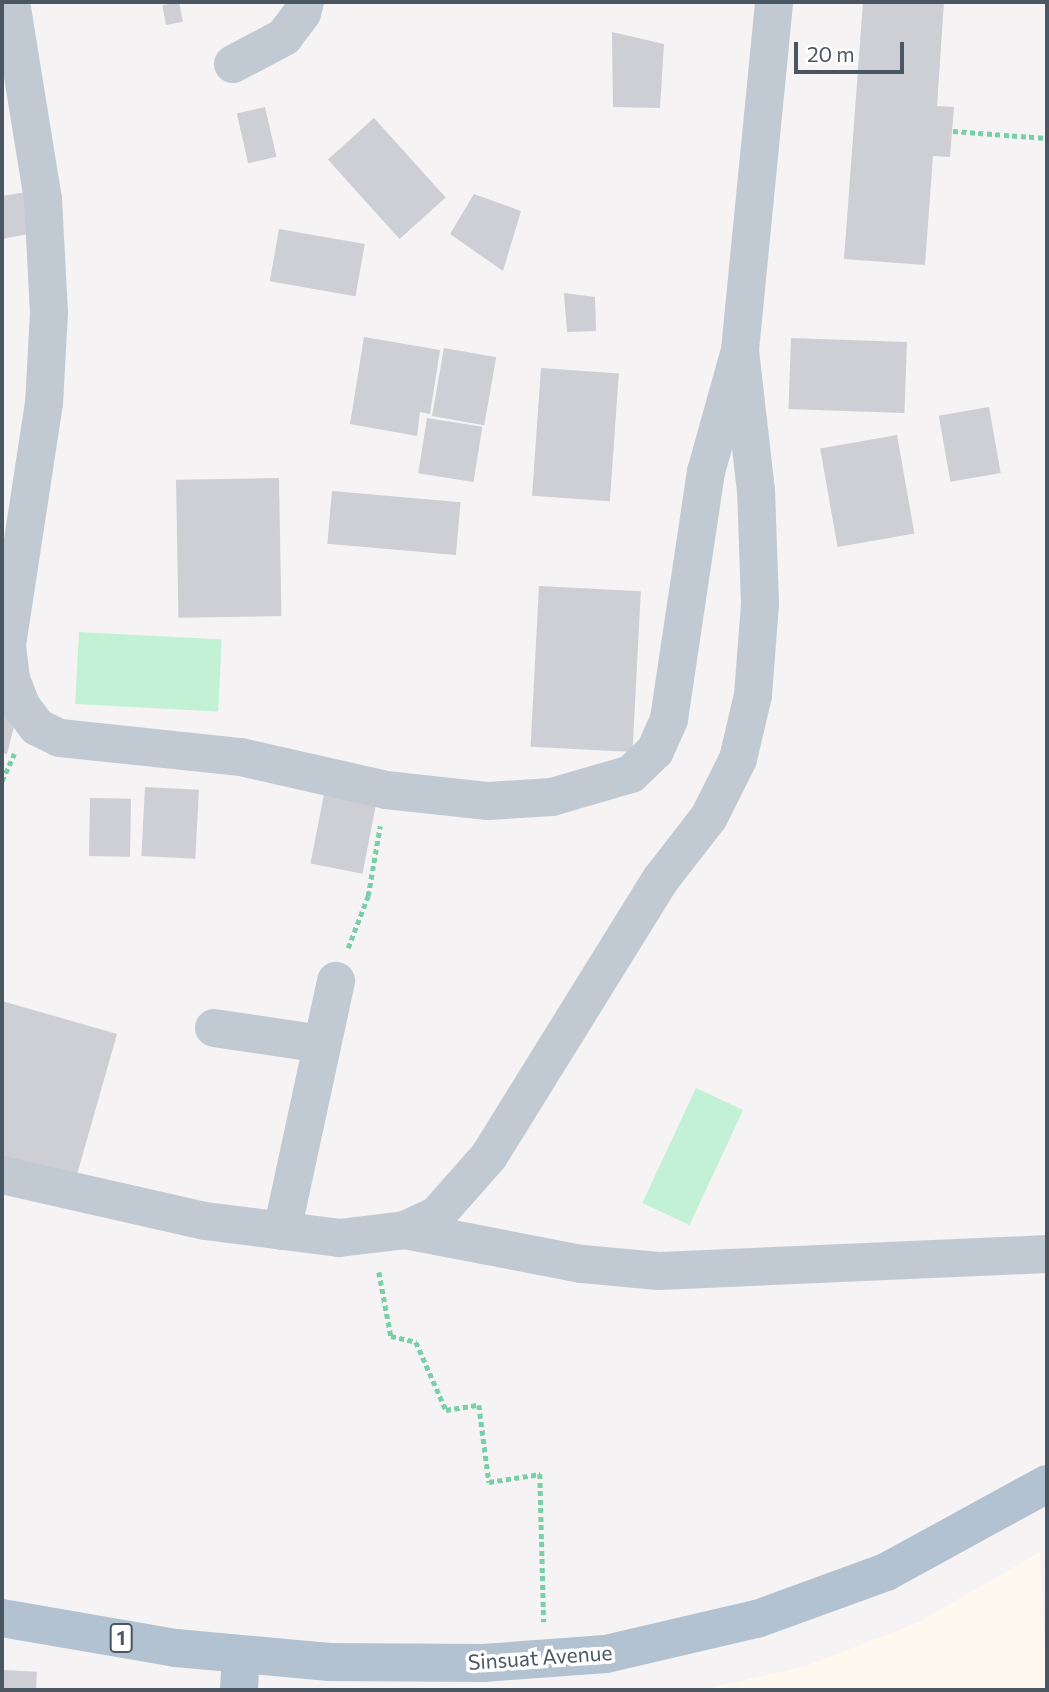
<!DOCTYPE html>
<style>
body{margin:0}
#map{position:relative;width:1049px;height:1692px;overflow:hidden;background:#f5f3f3;font-family:Commissioner,sans-serif}
div>[style]{position:absolute}
.commercial>*{inset:0;background:#fdf9ef}
.green>*{inset:0;background:#c3f1d5;transform-origin:0 0}
.building>*{inset:0;background:#cdcfd5;transform-origin:0 0}
.path>*{height:4.5px;margin-top:-2.25px;transform-origin:0;background:repeating-linear-gradient(90deg,#7ad0a6 0 5px,transparent 0 8.5px)}
.minor>*{height:38px;margin:-19px;padding:0 19px;transform-origin:19px;border-radius:19px;background:#c1cad2}
.major>*{height:38px;margin:-19px;padding:0 19px;transform-origin:19px;border-radius:19px;background:#b3c2d1}
span{translate:-50% -50%;white-space:nowrap;text-align:center;line-height:1.15;-webkit-text-stroke:7px #fff;paint-order:stroke}
.shield-label span{padding:2px 5px;background:#fff;border:2px solid;border-radius:5px;-webkit-text-stroke-width:0}
.shield-label{font-size:19px;color:#4a5661;font-weight:700}
.street-label{font-size:21px;color:#4a5661}
.frame{position:absolute;inset:0;border:4px solid #4a5661;pointer-events:none}
.scale{position:absolute;left:794px;top:42px;width:110px;height:32px;box-sizing:border-box;border:4px solid #4a5661;border-top:0;padding-left:9px;font-size:21px;line-height:24px;white-space:nowrap;color:#4a5661;-webkit-text-stroke:5px #fff;paint-order:stroke}
</style>
<div id="map">
<div class="commercial">
<i style="clip-path:polygon(1040px 1552px,1047px 1690px,700px 1690px,806px 1666px,919px 1622px)"></i>
</div>
<div class="green">
<i style="left:79px;top:632px;width:143px;height:72px;rotate:3deg"></i>
<i style="left:696px;top:1088px;width:52px;height:127px;rotate:25deg"></i>
</div>
<div class="building">
<i style="left:179px;top:2px;width:20px;height:17px;rotate:79deg"></i>
<i style="clip-path:polygon(863px 2px,944px 2px,937px 106px,954px 107px,950px 157px,933px 156px,925px 265px,844px 259px)"></i>
<i style="clip-path:polygon(612px 32px,664px 44px,660px 108px,613px 107px)"></i>
<i style="left:265px;top:107px;width:51px;height:29px;rotate:77deg"></i>
<i style="left:374px;top:118px;width:107px;height:62px;rotate:48deg"></i>
<i style="clip-path:polygon(26px 192px,33px 233px,2px 239px,2px 196px)"></i>
<i style="clip-path:polygon(474px 194px,521px 211px,503px 271px,450px 234px)"></i>
<i style="left:279px;top:229px;width:87px;height:53px;rotate:10deg"></i>
<i style="clip-path:polygon(564px 293px,595px 297px,596px 331px,567px 332px)"></i>
<i style="clip-path:polygon(364px 337px,440px 350px,430px 414px,420px 412px,417px 436px,350px 424px)"></i>
<i style="left:791px;top:338px;width:116px;height:71px;rotate:2deg"></i>
<i style="left:444px;top:348px;width:53px;height:69px;rotate:10deg"></i>
<i style="left:541px;top:368px;width:78px;height:128px;rotate:4deg"></i>
<i style="left:989px;top:407px;width:67px;height:51px;rotate:80deg"></i>
<i style="left:427px;top:418px;width:56px;height:56px;rotate:9deg"></i>
<i style="left:897px;top:435px;width:100px;height:78px;rotate:80deg"></i>
<i style="left:279px;top:478px;width:138px;height:103px;rotate:89deg"></i>
<i style="left:332px;top:491px;width:129px;height:53px;rotate:5deg"></i>
<i style="left:539px;top:586px;width:102px;height:161px;rotate:3deg"></i>
<i style="clip-path:polygon(2px 711px,17px 715px,7px 754px,2px 753px)"></i>
<i style="left:145px;top:787px;width:54px;height:69px;rotate:3deg"></i>
<i style="left:325px;top:789px;width:53px;height:76px;rotate:11deg"></i>
<i style="left:90px;top:798px;width:41px;height:58px;rotate:1deg"></i>
<i style="clip-path:polygon(2px 1001px,117px 1034px,74px 1185px,2px 1165px)"></i>
<i style="left:2px;top:1670px;width:35px;height:20px;rotate:3deg"></i>
</div>
<div class="path">
<i style="left:953px;top:131px;width:94px;rotate:4.3deg"></i>
<i style="left:2px;top:781px;width:30px;rotate:-66deg"></i>
<i style="left:348px;top:948px;width:56px;rotate:-69deg"></i>
<i style="left:368px;top:896px;width:71px;rotate:-80.3deg"></i>
<i style="left:379px;top:1272px;width:65px;rotate:79.4deg"></i>
<i style="left:391px;top:1336px;width:26px;rotate:13deg"></i>
<i style="left:416px;top:1342px;width:74px;rotate:66.2deg"></i>
<i style="left:446px;top:1410px;width:33px;rotate:-9deg"></i>
<i style="left:479px;top:1405px;width:78px;rotate:82.6deg"></i>
<i style="left:489px;top:1482px;width:52px;rotate:-8.9deg"></i>
<i style="left:540px;top:1474px;width:148px;rotate:88.5deg"></i>
</div>
<div class="minor">
<i style="left:11px;top:2px;width:200px;rotate:80.8deg"></i>
<i style="left:43px;top:199px;width:113px;rotate:87deg"></i>
<i style="left:49px;top:312px;width:91px;rotate:93.1deg"></i>
<i style="left:44px;top:403px;width:246px;rotate:98.7deg"></i>
<i style="left:7px;top:646px;width:33px;rotate:83deg"></i>
<i style="left:11px;top:679px;width:30px;rotate:69deg"></i>
<i style="left:22px;top:707px;width:25px;rotate:53deg"></i>
<i style="left:37px;top:727px;width:25px;rotate:26deg"></i>
<i style="left:60px;top:738px;width:182px;rotate:6deg"></i>
<i style="left:241px;top:757px;width:149px;rotate:12.8deg"></i>
<i style="left:386px;top:790px;width:103px;rotate:6.2deg"></i>
<i style="left:488px;top:801px;width:64px;rotate:-3.6deg"></i>
<i style="left:552px;top:797px;width:82px;rotate:-16.2deg"></i>
<i style="left:631px;top:774px;width:33px;rotate:-44deg"></i>
<i style="left:655px;top:751px;width:35px;rotate:-66deg"></i>
<i style="left:669px;top:719px;width:250px;rotate:-81.5deg"></i>
<i style="left:706px;top:472px;width:127px;rotate:-74.4deg"></i>
<i style="left:233px;top:64px;width:58px;rotate:-27.9deg"></i>
<i style="left:284px;top:37px;width:30px;rotate:-53deg"></i>
<i style="left:302px;top:13px;width:11px;rotate:-75deg"></i>
<i style="left:214px;top:1028px;width:109px;rotate:8.4deg"></i>
<i style="left:2px;top:1175px;width:208px;rotate:12.8deg"></i>
<i style="left:205px;top:1221px;width:135px;rotate:7.2deg"></i>
<i style="left:339px;top:1238px;width:66px;rotate:-6.9deg"></i>
<i style="left:405px;top:1230px;width:35px;rotate:-25deg"></i>
<i style="left:437px;top:1215px;width:79px;rotate:-48.6deg"></i>
<i style="left:489px;top:1156px;width:326px;rotate:-58.2deg"></i>
<i style="left:661px;top:879px;width:78px;rotate:-52.3deg"></i>
<i style="left:709px;top:817px;width:65px;rotate:-63.4deg"></i>
<i style="left:738px;top:759px;width:66px;rotate:-76.8deg"></i>
<i style="left:753px;top:695px;width:91px;rotate:-85.6deg"></i>
<i style="left:760px;top:604px;width:113px;rotate:-92deg"></i>
<i style="left:756px;top:491px;width:142px;rotate:-96.5deg"></i>
<i style="left:740px;top:350px;width:350px;rotate:-84.4deg"></i>
<i style="left:405px;top:1230px;width:180px;rotate:10.9deg"></i>
<i style="left:582px;top:1264px;width:77px;rotate:5.2deg"></i>
<i style="left:659px;top:1271px;width:388px;rotate:-2.5deg"></i>
<i style="left:282px;top:1231px;width:256px;rotate:-77.8deg"></i>
</div>
<div class="major">
<i style="left:2px;top:1618px;width:177px;rotate:9.8deg"></i>
<i style="left:176px;top:1648px;width:154px;rotate:5.2deg"></i>
<i style="left:329px;top:1662px;width:154px;rotate:0.4deg"></i>
<i style="left:483px;top:1663px;width:123px;rotate:-4.2deg"></i>
<i style="left:606px;top:1654px;width:155px;rotate:-13.1deg"></i>
<i style="left:757px;top:1619px;width:137px;rotate:-20deg"></i>
<i style="left:886px;top:1572px;width:183px;rotate:-28.7deg"></i>
<i style="left:239px;top:1690px;width:34px;rotate:-87deg"></i>
</div>
<div class="shield-label">
<span style="left:121px;top:1638px">1</span>
</div>
<div class="street-label">
<span style="left:540px;top:1657px;rotate:-4deg">Sinsuat Avenue</span>
</div>
<div class="frame"></div>
<div class="scale">20 m</div>
</div>
